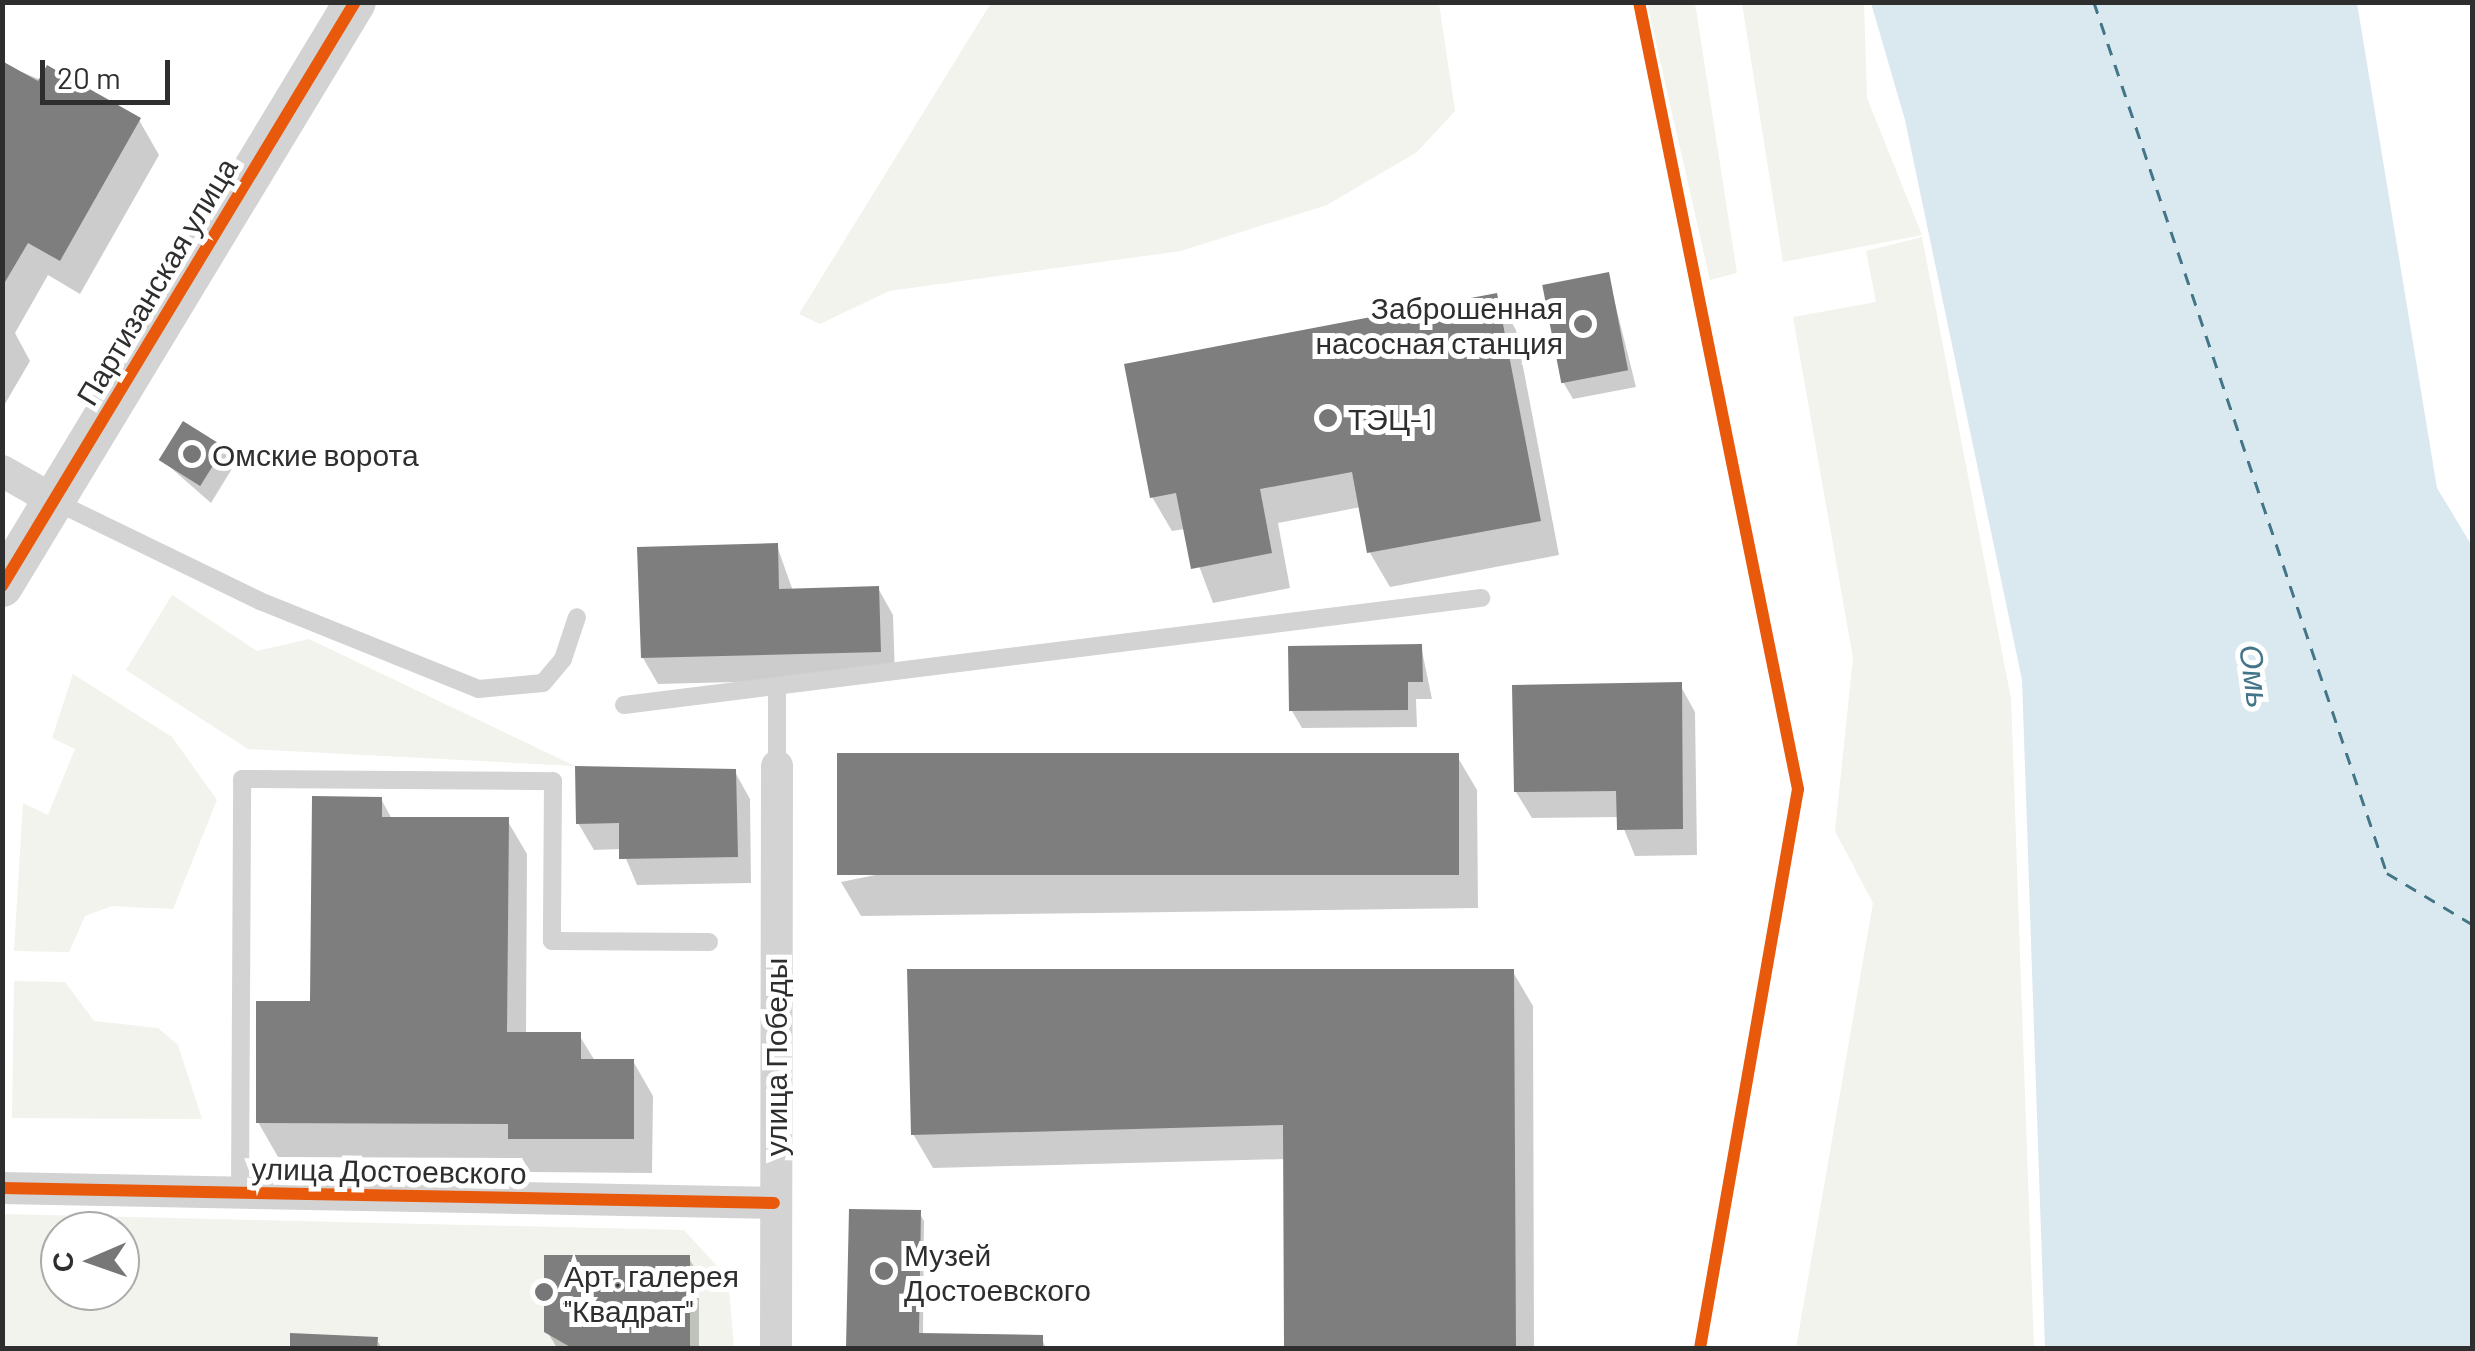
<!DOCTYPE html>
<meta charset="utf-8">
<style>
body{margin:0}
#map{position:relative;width:2475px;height:1351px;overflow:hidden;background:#fff;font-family:Barlow,sans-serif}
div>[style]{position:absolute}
.green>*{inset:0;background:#f1f3ec}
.water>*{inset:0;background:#dae9ef}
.shadow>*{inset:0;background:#0003}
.ferry>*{height:2.5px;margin-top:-1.25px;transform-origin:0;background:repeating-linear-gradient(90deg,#437588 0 12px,transparent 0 22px)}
.building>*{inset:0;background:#7e7e7e;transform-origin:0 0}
.service>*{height:18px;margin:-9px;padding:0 9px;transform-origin:9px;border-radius:9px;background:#d3d3d3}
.minor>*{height:32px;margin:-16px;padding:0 16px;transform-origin:16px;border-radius:16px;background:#d3d3d3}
.tertiary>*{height:42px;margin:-21px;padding:0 21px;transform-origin:21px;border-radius:21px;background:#d3d3d3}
.cycleway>*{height:12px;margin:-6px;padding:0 6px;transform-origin:6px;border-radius:6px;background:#e8590c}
.dots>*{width:28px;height:28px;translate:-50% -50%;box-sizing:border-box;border:5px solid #fff;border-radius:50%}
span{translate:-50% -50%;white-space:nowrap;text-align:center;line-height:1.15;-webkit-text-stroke:10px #fff;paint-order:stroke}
.street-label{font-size:30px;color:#2e2e2e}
.poi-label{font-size:30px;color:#2e2e2e}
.right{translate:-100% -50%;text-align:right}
.left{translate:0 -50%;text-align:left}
.water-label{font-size:32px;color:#437588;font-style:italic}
.frame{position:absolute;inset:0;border:5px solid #2e2e2e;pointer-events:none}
.north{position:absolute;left:40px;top:1211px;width:100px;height:100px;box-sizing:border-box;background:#fff;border:2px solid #ababab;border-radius:50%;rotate:268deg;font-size:28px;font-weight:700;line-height:40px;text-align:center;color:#2e2e2e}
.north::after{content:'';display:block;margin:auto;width:35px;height:45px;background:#777;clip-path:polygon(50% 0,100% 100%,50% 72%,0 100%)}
.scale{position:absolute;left:40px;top:60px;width:130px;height:45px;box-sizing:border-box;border:5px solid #2e2e2e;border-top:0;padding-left:12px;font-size:30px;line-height:35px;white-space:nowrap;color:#2e2e2e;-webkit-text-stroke:8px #fff;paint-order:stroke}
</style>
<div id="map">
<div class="green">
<i style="clip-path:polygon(991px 3px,1439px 3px,1455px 111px,1417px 152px,1327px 205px,1181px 251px,889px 291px,820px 324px,799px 314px)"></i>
<i style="clip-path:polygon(1647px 3px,1695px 3px,1737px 273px,1710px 280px)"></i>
<i style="clip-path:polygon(1742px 3px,1864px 3px,1867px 98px,1922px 235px,1783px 262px)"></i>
<i style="clip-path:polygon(1922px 237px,2011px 699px,2034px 1348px,1796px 1348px,1873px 903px,1835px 831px,1853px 658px,1793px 317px,1876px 302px,1866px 251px)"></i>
<i style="clip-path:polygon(172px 595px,257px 651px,309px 639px,575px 766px,248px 749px,126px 670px)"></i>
<i style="clip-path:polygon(73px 674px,172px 737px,217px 800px,173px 909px,112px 906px,85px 916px,69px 952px,14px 951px,23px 803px,48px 815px,75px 749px,52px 738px)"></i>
<i style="clip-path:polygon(14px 981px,65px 982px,94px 1021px,158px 1028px,178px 1045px,202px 1119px,12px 1118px)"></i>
<i style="clip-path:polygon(evenodd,3px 1214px,684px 1230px,728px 1278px,734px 1348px,3px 1348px,3px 1214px,60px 1231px,120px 1231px,120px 1291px,60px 1291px,60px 1231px)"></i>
</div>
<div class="water">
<i style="clip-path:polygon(1871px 3px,2357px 3px,2437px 488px,2472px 546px,2472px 1348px,2045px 1348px,2022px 680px,1905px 120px)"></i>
</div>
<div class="shadow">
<i style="clip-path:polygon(2px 64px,139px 120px,159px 155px,80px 294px,48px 275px,15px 333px,30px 361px,2px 409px)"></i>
<i style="clip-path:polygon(1608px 275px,1636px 387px,1573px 399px,1563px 382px)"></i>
<i style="clip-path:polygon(1496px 295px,1516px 330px,1559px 555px,1390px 587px,1370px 553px,1361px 507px,1278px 523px,1290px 588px,1213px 603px,1185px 529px,1172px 531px,1152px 497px)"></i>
<i style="clip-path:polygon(223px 449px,233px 467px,211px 503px,162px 460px)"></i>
<i style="clip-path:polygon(777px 546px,793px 591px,878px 588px,893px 615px,895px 678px,658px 684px,643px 658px)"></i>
<i style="clip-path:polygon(1421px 646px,1432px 699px,1416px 699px,1417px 727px,1302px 728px,1292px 711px)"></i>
<i style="clip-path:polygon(1680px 685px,1695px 712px,1697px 855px,1635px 856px,1619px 817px,1532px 818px,1516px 792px)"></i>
<i style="clip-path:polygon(1457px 756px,1477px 790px,1478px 908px,861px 916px,841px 882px)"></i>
<i style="clip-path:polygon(735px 772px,750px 799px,751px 883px,637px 885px,622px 849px,594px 850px,578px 823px)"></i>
<i style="clip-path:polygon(381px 799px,392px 819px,507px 820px,527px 854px,526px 1035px,579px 1035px,595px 1061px,633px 1061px,653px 1096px,652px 1173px,530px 1172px,522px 1158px,278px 1157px,258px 1122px,313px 1004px)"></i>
<i style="clip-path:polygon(1513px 972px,1533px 1006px,1534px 1348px,1286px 1348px,1285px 1159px,933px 1168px,913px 1134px)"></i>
<i style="clip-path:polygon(851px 1212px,919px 1212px,924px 1221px,923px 1335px,1041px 1337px,1046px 1348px,849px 1348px)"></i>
<i style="clip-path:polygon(688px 1257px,699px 1275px,699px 1348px,557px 1348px,547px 1331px)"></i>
<i style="clip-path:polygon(293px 1335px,376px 1339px,382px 1348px,292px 1348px)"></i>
</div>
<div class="ferry">
<i style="left:2094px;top:2px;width:919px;rotate:71.41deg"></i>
<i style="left:2387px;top:873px;width:99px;rotate:31deg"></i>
</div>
<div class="building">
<i style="clip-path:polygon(2px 61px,38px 81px,47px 65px,141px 118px,60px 261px,28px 243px,2px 287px)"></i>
<i style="left:1609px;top:272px;width:100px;height:68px;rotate:79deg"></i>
<i style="clip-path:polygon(1497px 293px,1541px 521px,1367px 553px,1352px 472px,1260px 489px,1272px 553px,1191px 569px,1176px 493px,1150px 498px,1124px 364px)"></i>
<i style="left:183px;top:421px;width:49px;height:46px;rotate:32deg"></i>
<i style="clip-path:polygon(778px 543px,779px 589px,879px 586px,881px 652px,641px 658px,637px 547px)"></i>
<i style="clip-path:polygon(1422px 644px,1423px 682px,1408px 682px,1408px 710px,1289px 711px,1288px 646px)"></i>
<i style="clip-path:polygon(1682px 682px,1683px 829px,1617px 830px,1616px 791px,1514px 792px,1512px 685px)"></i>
<i style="left:1459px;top:753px;width:122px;height:622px;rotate:90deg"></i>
<i style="clip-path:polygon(575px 766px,736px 769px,738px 857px,619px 859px,619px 823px,576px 824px)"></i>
<i style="clip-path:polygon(312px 796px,382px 797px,382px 817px,509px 817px,507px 1032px,581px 1032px,581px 1059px,634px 1059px,634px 1139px,508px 1139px,508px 1124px,256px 1123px,256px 1001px,310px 1001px)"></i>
<i style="clip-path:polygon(907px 969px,1514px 969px,1516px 1348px,1284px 1348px,1283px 1125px,911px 1135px)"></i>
<i style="clip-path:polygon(849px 1209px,921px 1210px,919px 1333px,1043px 1335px,1043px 1348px,846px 1348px)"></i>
<i style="clip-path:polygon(544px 1255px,690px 1255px,690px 1348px,572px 1348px,544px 1332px)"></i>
<i style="clip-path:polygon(290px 1333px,378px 1337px,377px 1348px,290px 1348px)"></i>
</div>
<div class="service">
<i style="left:52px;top:500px;width:231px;rotate:25.9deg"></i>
<i style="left:260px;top:601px;width:236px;rotate:21.9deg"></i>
<i style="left:479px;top:689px;width:64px;rotate:-5.4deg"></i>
<i style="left:543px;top:683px;width:31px;rotate:-50deg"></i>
<i style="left:563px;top:659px;width:44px;rotate:-71.6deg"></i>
<i style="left:624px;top:705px;width:864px;rotate:-7.12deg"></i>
<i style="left:777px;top:766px;width:75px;rotate:-90deg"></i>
<i style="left:240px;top:1192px;width:413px;rotate:-89.7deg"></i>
<i style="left:242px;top:779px;width:311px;rotate:0.4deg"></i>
<i style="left:553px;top:781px;width:160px;rotate:90.4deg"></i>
<i style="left:552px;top:941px;width:157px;rotate:0.4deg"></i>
</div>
<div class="minor">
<i style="left:2px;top:471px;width:56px;rotate:29.7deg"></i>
<i style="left:2px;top:1188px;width:772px;rotate:1.11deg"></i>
<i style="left:776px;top:1348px;width:582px;rotate:-89.9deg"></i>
</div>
<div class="tertiary">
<i style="left:2px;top:586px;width:682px;rotate:-58.85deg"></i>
</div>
<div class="cycleway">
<i style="left:1639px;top:2px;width:803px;rotate:78.58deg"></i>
<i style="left:1798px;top:789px;width:568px;rotate:99.94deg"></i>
<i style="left:2px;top:586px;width:682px;rotate:-58.85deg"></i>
<i style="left:2px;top:1188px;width:772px;rotate:1.11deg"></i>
</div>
<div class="dots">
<i style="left:1583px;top:324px;background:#777"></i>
<i style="left:1328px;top:418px;background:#777"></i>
<i style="left:192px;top:454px;background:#777"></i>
<i style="left:884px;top:1271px;background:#777"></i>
<i style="left:544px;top:1292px;background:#777"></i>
</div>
<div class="street-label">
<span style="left:156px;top:281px;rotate:-59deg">Партизанская улица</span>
<span style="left:775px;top:1057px;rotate:-90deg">улица Победы</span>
<span style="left:389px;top:1170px;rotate:1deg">улица Достоевского</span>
</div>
<div class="poi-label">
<span class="right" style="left:1563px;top:324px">Заброшенная<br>насосная станция</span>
<span class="left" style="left:1348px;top:418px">ТЭЦ-1</span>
<span class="left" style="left:212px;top:454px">Омские ворота</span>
<span class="left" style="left:904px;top:1271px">Музей<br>Достоевского</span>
<span class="left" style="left:564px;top:1292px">Арт. галерея<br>"Квадрат"</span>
</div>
<div class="water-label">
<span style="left:2256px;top:676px;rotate:82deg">Омь</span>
</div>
<div class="frame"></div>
<div class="north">С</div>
<div class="scale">20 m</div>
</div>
